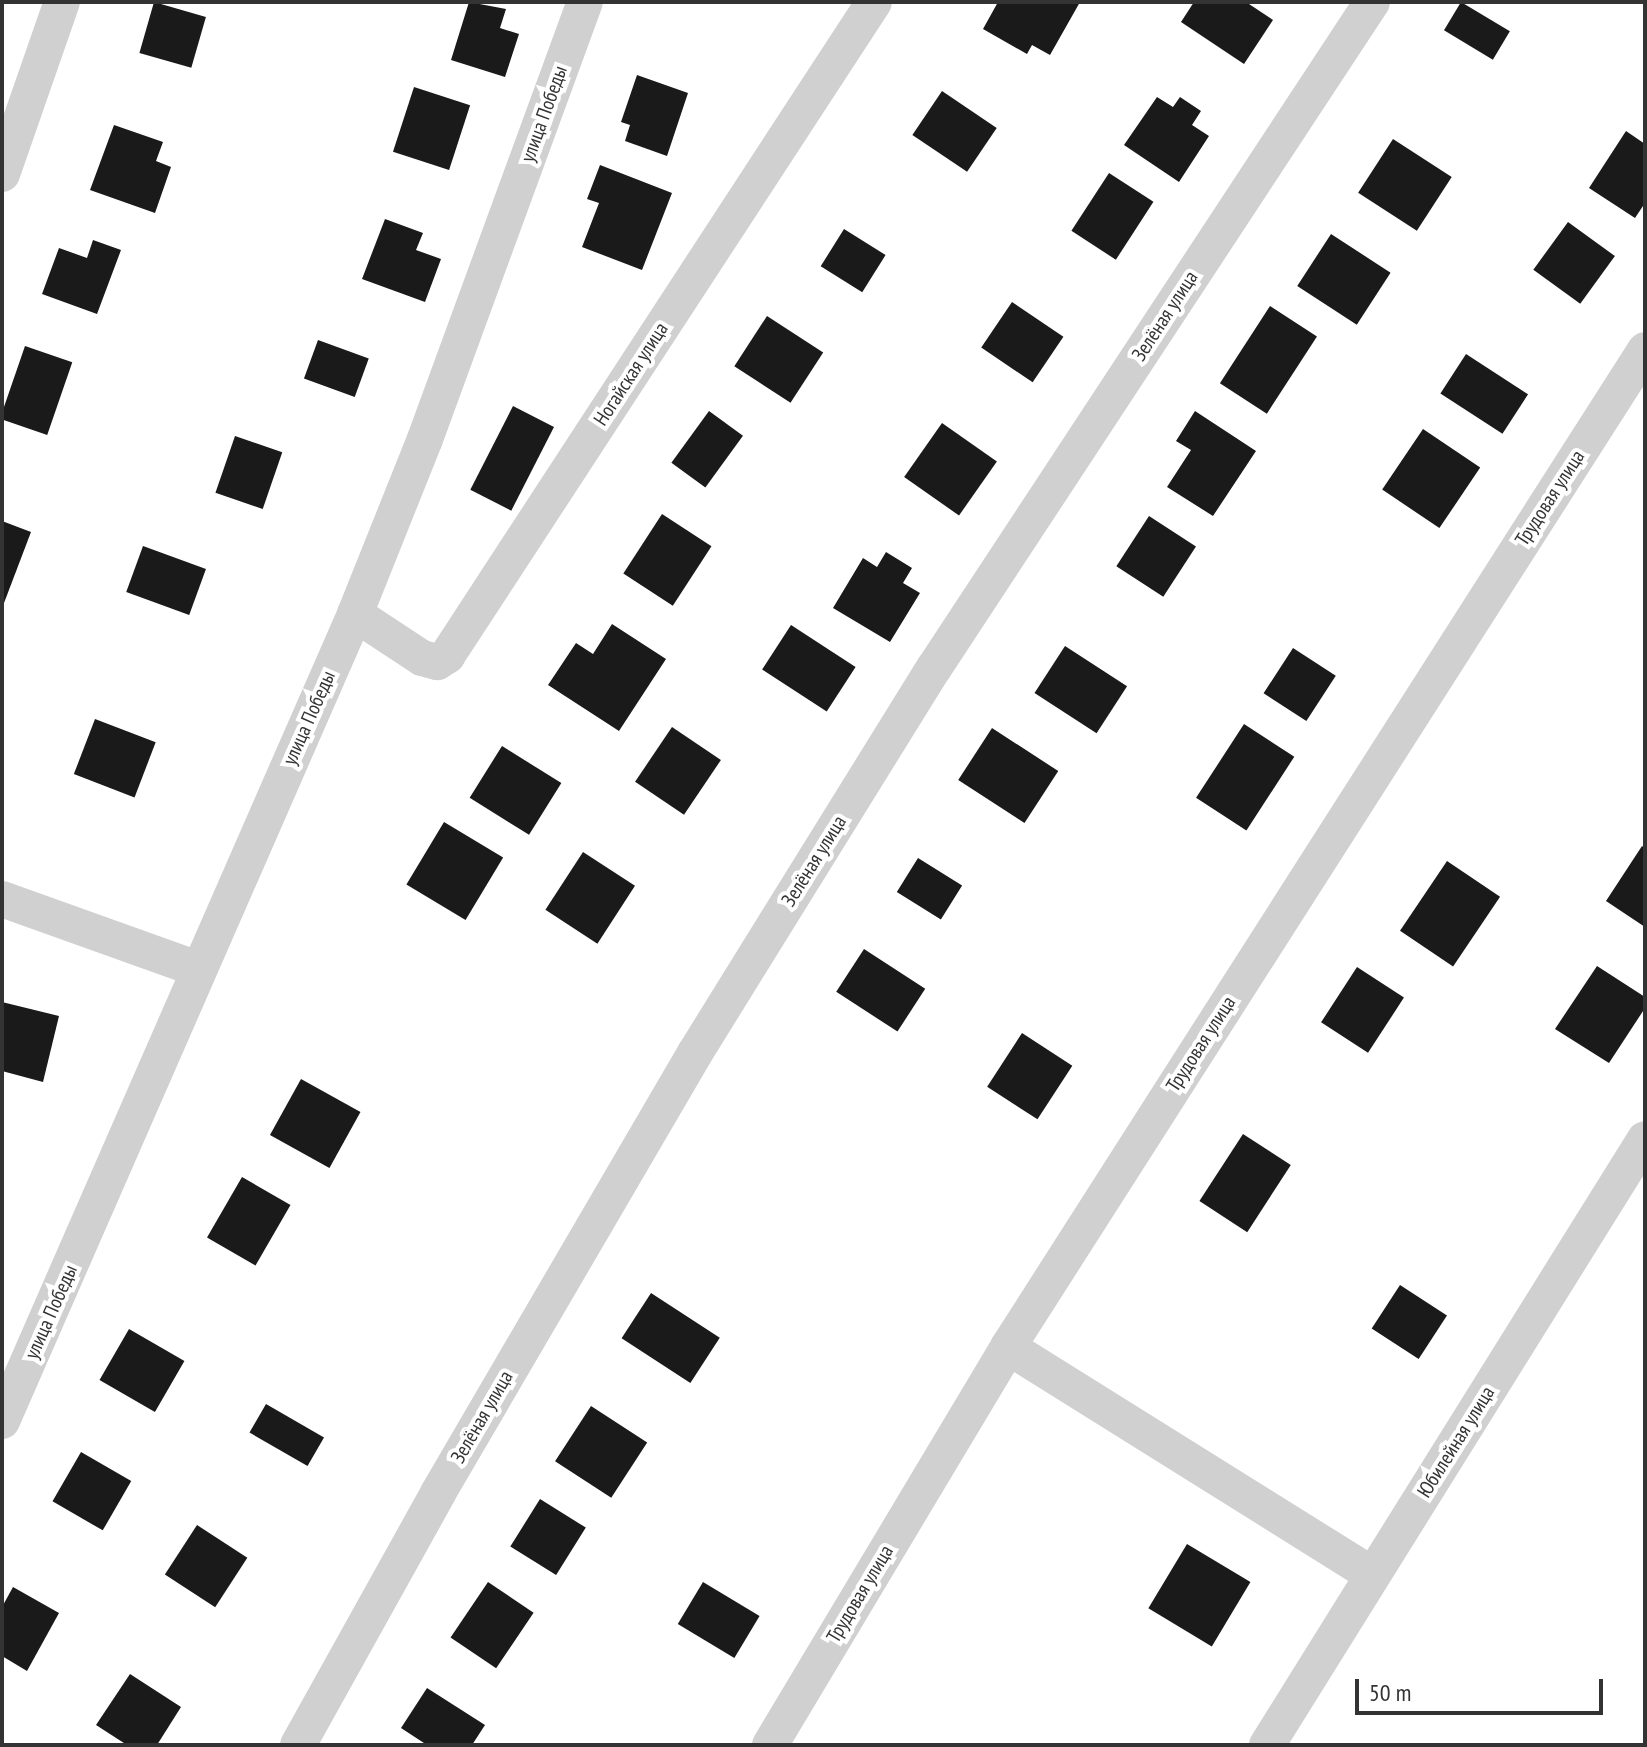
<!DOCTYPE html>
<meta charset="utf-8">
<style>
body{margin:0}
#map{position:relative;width:1647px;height:1747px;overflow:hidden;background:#fff;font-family:"PT Sans Narrow",sans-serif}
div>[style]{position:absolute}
.building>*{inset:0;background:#1a1a1a;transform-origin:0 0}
.street>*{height:36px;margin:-18px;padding:0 18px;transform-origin:18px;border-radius:18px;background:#d0d0d0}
span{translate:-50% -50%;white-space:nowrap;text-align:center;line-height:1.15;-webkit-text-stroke:8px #fff;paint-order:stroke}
.street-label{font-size:20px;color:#333}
.frame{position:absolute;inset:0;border:4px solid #333;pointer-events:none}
.scale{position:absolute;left:1355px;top:1679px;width:248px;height:36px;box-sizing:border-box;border:4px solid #333;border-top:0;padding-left:10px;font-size:24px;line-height:28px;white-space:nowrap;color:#333;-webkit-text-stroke:6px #fff;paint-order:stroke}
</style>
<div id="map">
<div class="building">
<i style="left:154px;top:2px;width:54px;height:53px;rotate:16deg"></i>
<i style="clip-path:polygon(469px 2px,506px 9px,500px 28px,519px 34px,505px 77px,451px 60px)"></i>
<i style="clip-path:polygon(998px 2px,1080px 2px,1050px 55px,1032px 45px,1027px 54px,983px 29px)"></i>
<i style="clip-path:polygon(1194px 2px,1246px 2px,1273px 20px,1244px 64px,1181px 22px)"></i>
<i style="left:1461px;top:2px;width:57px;height:33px;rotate:31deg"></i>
<i style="clip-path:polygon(637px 75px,688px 93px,667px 156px,625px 141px,630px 125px,621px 122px)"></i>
<i style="left:414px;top:87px;width:59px;height:68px;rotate:18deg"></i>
<i style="left:942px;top:91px;width:66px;height:53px;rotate:34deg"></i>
<i style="clip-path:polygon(1157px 97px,1173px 107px,1180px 97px,1201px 111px,1192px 125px,1209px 136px,1179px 182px,1124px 145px)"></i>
<i style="clip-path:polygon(114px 125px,163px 142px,156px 161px,171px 167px,155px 213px,90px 190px)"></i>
<i style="clip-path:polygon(1626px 131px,1645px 144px,1645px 203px,1635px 218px,1589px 188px)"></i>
<i style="left:1393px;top:139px;width:70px;height:64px;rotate:33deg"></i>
<i style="clip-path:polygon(600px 165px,672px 193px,642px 270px,582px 247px,599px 203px,587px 199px)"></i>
<i style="left:1109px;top:173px;width:53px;height:69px;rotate:33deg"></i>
<i style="clip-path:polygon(385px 219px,423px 233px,416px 250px,441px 259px,425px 302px,362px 279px)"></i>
<i style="left:1568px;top:222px;width:58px;height:59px;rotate:36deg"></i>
<i style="left:844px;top:229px;width:49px;height:44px;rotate:32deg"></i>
<i style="left:1331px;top:234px;width:71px;height:62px;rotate:33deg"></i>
<i style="clip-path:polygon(93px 240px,121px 250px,97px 314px,42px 294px,59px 248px,87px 258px)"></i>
<i style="left:1012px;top:302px;width:62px;height:55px;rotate:34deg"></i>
<i style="left:1270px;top:306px;width:56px;height:92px;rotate:33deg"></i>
<i style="left:767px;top:316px;width:67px;height:60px;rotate:33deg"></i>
<i style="left:318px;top:340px;width:54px;height:41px;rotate:20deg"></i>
<i style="left:25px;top:346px;width:50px;height:77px;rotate:19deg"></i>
<i style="left:1466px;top:354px;width:74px;height:47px;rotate:33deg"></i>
<i style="left:513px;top:406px;width:46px;height:94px;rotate:27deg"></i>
<i style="left:709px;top:411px;width:42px;height:64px;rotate:36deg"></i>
<i style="clip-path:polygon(1195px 411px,1256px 451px,1213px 516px,1167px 487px,1191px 450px,1176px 441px)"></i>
<i style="left:942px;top:423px;width:67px;height:66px;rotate:35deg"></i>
<i style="left:1423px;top:429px;width:69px;height:73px;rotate:34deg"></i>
<i style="left:235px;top:436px;width:50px;height:60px;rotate:19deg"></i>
<i style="left:662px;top:514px;width:59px;height:71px;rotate:33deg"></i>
<i style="left:1149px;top:516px;width:56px;height:60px;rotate:33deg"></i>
<i style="clip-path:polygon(2px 521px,31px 532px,4px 603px,2px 603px)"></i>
<i style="left:143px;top:546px;width:67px;height:49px;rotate:20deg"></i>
<i style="clip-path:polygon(886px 552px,912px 568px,903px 583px,920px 593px,890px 642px,833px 608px,863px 558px,877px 567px)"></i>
<i style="clip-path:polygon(612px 624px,666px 659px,619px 731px,548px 685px,576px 643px,593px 654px)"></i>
<i style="left:791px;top:625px;width:77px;height:53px;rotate:33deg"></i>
<i style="left:1065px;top:646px;width:74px;height:56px;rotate:33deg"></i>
<i style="left:1293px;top:648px;width:51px;height:54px;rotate:33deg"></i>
<i style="left:95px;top:719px;width:65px;height:59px;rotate:21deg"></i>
<i style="left:1244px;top:724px;width:60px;height:88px;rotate:33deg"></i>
<i style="left:672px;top:727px;width:59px;height:66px;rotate:34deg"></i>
<i style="left:992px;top:728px;width:79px;height:62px;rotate:33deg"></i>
<i style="left:502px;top:746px;width:70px;height:61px;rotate:32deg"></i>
<i style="left:444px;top:822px;width:69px;height:73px;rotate:31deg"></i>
<i style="clip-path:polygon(1642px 846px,1645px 848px,1645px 927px,1606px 901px)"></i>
<i style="left:583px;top:852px;width:62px;height:69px;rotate:33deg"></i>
<i style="left:918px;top:858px;width:52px;height:40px;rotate:32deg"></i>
<i style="left:1447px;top:861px;width:64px;height:84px;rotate:34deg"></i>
<i style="left:864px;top:949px;width:73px;height:51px;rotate:33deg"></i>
<i style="clip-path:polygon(1597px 966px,1645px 997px,1645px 1008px,1609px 1063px,1555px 1029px)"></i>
<i style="left:1357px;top:967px;width:56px;height:66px;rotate:33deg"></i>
<i style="clip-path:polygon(2px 1002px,59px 1016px,43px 1082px,2px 1071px)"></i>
<i style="left:1022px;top:1033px;width:60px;height:64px;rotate:33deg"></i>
<i style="left:301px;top:1079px;width:68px;height:64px;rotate:29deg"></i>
<i style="left:1243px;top:1134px;width:57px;height:80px;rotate:33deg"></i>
<i style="left:242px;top:1177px;width:56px;height:70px;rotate:30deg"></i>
<i style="left:1400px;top:1285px;width:56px;height:52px;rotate:33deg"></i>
<i style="left:651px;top:1293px;width:82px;height:54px;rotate:33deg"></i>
<i style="left:129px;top:1329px;width:64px;height:59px;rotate:30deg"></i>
<i style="left:266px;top:1404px;width:67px;height:33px;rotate:30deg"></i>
<i style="left:591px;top:1406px;width:67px;height:66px;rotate:33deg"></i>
<i style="left:81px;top:1452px;width:58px;height:57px;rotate:30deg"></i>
<i style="left:540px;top:1499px;width:54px;height:56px;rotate:32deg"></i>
<i style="left:197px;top:1525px;width:60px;height:59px;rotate:33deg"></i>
<i style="left:1187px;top:1544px;width:74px;height:75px;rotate:31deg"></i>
<i style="left:488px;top:1582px;width:55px;height:67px;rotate:34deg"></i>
<i style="left:703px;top:1582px;width:66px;height:49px;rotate:31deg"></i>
<i style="clip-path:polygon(13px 1587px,59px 1613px,27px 1671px,2px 1656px,2px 1607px)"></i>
<i style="clip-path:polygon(130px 1674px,181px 1707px,157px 1745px,127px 1745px,96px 1725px)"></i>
<i style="clip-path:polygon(427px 1688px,485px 1725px,472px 1745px,427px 1745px,401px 1728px)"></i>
</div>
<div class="street">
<i style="left:2px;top:174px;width:182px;rotate:-70.8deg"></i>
<i style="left:355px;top:614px;width:80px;rotate:33.3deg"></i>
<i style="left:422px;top:658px;width:16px;rotate:15deg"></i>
<i style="left:437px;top:662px;width:12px;rotate:-31deg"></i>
<i style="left:447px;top:656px;width:781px;rotate:-56.86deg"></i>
<i style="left:2px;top:899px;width:207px;rotate:19.7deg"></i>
<i style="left:1008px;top:1347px;width:430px;rotate:32deg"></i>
<i style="left:2px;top:1421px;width:881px;rotate:-66.37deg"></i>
<i style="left:355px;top:614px;width:188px;rotate:-68.2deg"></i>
<i style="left:425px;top:439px;width:465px;rotate:-69.9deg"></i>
<i style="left:298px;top:1745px;width:288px;rotate:-60.9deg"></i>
<i style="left:438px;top:1493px;width:510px;rotate:-59.71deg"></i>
<i style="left:695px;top:1053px;width:453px;rotate:-58.2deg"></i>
<i style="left:934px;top:668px;width:797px;rotate:-56.67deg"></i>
<i style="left:770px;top:1745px;width:464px;rotate:-59.1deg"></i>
<i style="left:1008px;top:1347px;width:1183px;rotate:-57.42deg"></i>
<i style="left:1267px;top:1745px;width:714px;rotate:-58.05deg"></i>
</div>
<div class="street-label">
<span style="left:544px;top:114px;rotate:-70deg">улица Победы</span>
<span style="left:1165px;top:316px;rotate:-57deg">Зелёная улица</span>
<span style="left:631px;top:374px;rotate:-57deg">Ногайская улица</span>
<span style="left:1550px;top:498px;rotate:-57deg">Трудовая улица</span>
<span style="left:309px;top:718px;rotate:-66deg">улица Победы</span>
<span style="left:814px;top:861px;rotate:-58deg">Зелёная улица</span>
<span style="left:1201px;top:1044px;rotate:-57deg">Трудовая улица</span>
<span style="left:51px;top:1312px;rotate:-66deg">улица Победы</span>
<span style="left:482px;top:1417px;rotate:-60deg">Зелёная улица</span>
<span style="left:1456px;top:1442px;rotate:-58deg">Юбилейная улица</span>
<span style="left:860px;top:1594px;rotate:-59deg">Трудовая улица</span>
</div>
<div class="frame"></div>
<div class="scale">50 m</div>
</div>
